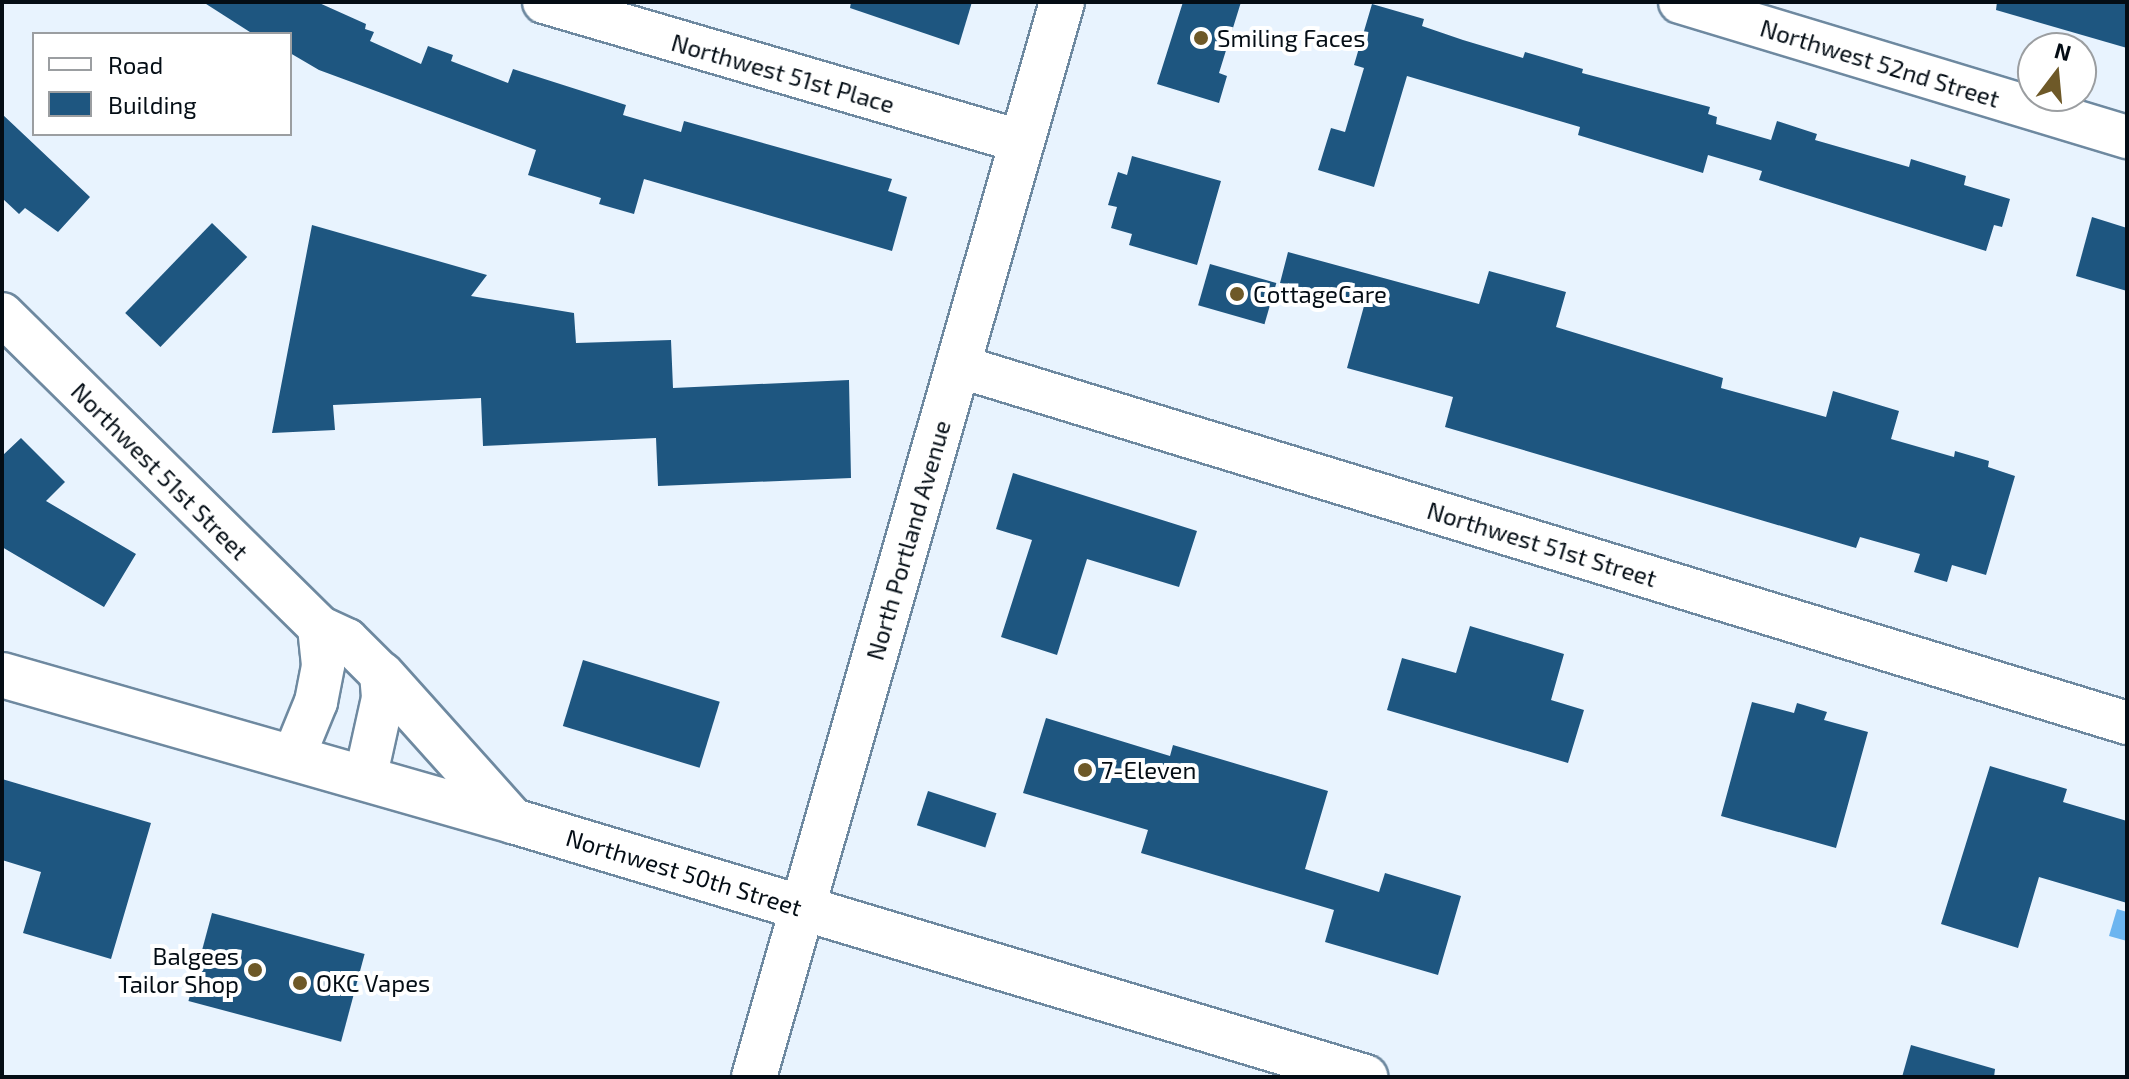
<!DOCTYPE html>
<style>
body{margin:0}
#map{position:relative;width:2129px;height:1079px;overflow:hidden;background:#e8f3fe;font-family:"Exo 2",sans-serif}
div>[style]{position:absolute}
.water>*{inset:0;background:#6cb5f0}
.building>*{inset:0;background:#1e5680;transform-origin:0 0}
.roads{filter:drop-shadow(2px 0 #6e89a0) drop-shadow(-2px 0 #6e89a0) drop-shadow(0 2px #6e89a0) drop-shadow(0 -2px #6e89a0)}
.minor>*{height:42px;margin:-21px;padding:0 21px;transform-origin:21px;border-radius:21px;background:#fff}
.secondary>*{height:44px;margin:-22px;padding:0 22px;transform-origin:22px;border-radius:22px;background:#fff}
.dots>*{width:22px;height:22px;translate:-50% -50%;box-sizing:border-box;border:4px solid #fff;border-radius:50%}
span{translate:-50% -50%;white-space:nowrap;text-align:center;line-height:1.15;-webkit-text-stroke:8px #fff;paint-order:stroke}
.poi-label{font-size:24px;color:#040d15}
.left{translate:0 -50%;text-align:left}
.right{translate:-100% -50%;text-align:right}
.street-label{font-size:24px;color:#040d15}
.frame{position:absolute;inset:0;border:4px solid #040d15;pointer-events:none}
.legend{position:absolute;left:32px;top:32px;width:260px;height:104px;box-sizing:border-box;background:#fff;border:2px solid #9b9ea1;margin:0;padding:10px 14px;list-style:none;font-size:24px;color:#040d15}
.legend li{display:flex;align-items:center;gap:16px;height:40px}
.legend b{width:40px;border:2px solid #9b9ea1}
.north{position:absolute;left:2017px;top:32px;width:80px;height:80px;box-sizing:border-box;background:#fff;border:2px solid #9b9ea1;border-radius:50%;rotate:16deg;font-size:22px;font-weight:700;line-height:32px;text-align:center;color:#040d15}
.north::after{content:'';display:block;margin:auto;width:28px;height:36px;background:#6e5928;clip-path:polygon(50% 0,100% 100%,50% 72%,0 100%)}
</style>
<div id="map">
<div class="water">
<i style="clip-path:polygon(2117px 909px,2127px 912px,2127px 941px,2109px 936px)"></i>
</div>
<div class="building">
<i style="clip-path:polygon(203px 2px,317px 2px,366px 24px,365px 29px,374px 32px,370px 41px,421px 64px,428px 46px,453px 55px,451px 61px,508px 83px,513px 69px,626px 105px,623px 115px,681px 132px,684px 121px,892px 179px,888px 191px,907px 197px,892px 251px,644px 179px,634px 214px,599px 204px,601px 198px,528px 175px,536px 150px,319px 70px,290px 53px,290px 34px,253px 34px)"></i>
<i style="clip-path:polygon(851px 2px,972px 2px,959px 45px,850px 8px)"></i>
<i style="clip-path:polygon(1183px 2px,1241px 2px,1219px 73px,1227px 76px,1219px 103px,1157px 84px)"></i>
<i style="clip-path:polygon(1997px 2px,2127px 2px,2127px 48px,1996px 10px)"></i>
<i style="clip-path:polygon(1372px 4px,1424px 19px,1422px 26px,1463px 40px,1523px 58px,1525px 52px,1583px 69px,1582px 73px,1710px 107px,1708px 114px,1717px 117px,1716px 124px,1771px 140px,1777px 121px,1817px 134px,1815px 140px,1909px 167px,1911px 159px,1966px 176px,1964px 185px,2010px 199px,2002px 227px,1994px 225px,1986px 251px,1759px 180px,1762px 171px,1708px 155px,1703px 173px,1578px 135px,1580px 127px,1407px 76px,1374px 187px,1318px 170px,1331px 128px,1345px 132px,1364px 68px,1354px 65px)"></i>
<i style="clip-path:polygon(2px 114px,90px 197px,58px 232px,25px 208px,19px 214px,2px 198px)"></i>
<i style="clip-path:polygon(1132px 156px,1221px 181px,1197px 265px,1129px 245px,1132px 234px,1111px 228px,1117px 207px,1108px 205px,1118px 172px,1127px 175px)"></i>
<i style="clip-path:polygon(2092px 217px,2127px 228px,2127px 291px,2076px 276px)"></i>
<i style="left:212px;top:223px;width:49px;height:125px;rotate:44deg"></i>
<i style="clip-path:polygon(312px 225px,487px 275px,471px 296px,574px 313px,576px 343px,671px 340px,673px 388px,849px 380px,851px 478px,658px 486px,656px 438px,483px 446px,481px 398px,333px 405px,335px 430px,272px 433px)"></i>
<i style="clip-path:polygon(1288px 252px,1479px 304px,1489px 271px,1566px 292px,1556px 327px,1723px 378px,1721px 388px,1826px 417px,1833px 391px,1899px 411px,1891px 439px,1954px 457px,1955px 451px,1989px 461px,1988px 467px,2015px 476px,1986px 575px,1952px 565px,1947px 582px,1914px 572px,1920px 554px,1860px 537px,1856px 548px,1445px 427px,1453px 397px,1347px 368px,1364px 306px,1280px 283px)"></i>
<i style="left:1210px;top:264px;width:69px;height:43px;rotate:16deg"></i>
<i style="clip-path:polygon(21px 438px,65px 482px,46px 501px,136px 554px,104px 607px,2px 547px,2px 456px)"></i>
<i style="clip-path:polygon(1013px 473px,1197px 531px,1179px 587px,1087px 559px,1057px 655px,1001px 637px,1032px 540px,996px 529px)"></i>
<i style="clip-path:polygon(1470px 626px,1564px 654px,1551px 700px,1584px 710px,1568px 763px,1387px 710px,1402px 658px,1456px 673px)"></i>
<i style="left:583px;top:660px;width:143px;height:69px;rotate:17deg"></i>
<i style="clip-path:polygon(1752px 702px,1794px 713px,1797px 703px,1827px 712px,1824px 720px,1868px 732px,1836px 848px,1721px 816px)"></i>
<i style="clip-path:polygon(1046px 718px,1170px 756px,1173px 745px,1328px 791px,1305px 869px,1379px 892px,1385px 873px,1461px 896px,1438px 975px,1325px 942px,1334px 910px,1141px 853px,1148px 830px,1023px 793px)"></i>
<i style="clip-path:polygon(1990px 766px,2067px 789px,2063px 802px,2127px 821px,2127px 903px,2039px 877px,2018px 948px,1941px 924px)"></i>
<i style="clip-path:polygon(2px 779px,151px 823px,111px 959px,23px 933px,41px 872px,2px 860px)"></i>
<i style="left:928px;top:791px;width:72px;height:36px;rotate:18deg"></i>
<i style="left:212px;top:913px;width:158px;height:91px;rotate:15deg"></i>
<i style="clip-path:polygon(1911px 1045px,1995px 1069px,1994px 1077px,1902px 1077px)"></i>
</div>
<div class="roads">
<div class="minor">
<i style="left:544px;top:2px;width:498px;rotate:16.3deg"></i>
<i style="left:1680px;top:2px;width:467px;rotate:16.8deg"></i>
<i style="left:2px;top:314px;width:445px;rotate:44.6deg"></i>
<i style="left:319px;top:627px;width:31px;rotate:25deg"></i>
<i style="left:347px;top:640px;width:48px;rotate:45deg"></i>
<i style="left:381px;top:674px;width:24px;rotate:85deg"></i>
<i style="left:383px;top:698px;width:83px;rotate:102.5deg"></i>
<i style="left:958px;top:366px;width:1222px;rotate:16.98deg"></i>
<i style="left:293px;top:758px;width:61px;rotate:-67.7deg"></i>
<i style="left:316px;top:702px;width:38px;rotate:-79deg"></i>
<i style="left:323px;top:665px;width:38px;rotate:-96deg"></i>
</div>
<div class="secondary">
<i style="left:381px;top:674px;width:198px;rotate:48.1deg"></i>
<i style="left:2px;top:675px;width:531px;rotate:15.95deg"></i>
<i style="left:513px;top:821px;width:890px;rotate:16.72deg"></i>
<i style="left:754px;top:1077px;width:1118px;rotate:-74.01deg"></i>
</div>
</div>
<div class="dots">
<i style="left:1201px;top:38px;background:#6e5928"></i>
<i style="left:1237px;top:294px;background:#6e5928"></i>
<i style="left:1085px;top:770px;background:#6e5928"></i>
<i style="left:255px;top:970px;background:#6e5928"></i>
<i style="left:300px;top:983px;background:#6e5928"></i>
</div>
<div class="poi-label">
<span class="left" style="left:1217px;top:38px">Smiling Faces</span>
<span class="left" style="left:1253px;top:294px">CottageCare</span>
<span class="left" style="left:1101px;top:770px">7-Eleven</span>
<span class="right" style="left:239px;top:970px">Balgees<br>Tailor Shop</span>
<span class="left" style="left:316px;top:983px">OKC Vapes</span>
</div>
<div class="street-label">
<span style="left:1880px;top:63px;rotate:17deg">Northwest 52nd Street</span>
<span style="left:783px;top:73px;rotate:16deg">Northwest 51st Place</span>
<span style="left:160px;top:471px;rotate:45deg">Northwest 51st Street</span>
<span style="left:908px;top:540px;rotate:-74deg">North Portland Avenue</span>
<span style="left:1542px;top:544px;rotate:17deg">Northwest 51st Street</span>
<span style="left:684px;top:872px;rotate:17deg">Northwest 50th Street</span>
</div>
<div class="frame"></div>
<ul class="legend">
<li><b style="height:10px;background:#fff"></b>Road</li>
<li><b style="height:22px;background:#1e5680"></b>Building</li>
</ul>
<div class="north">N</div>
</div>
